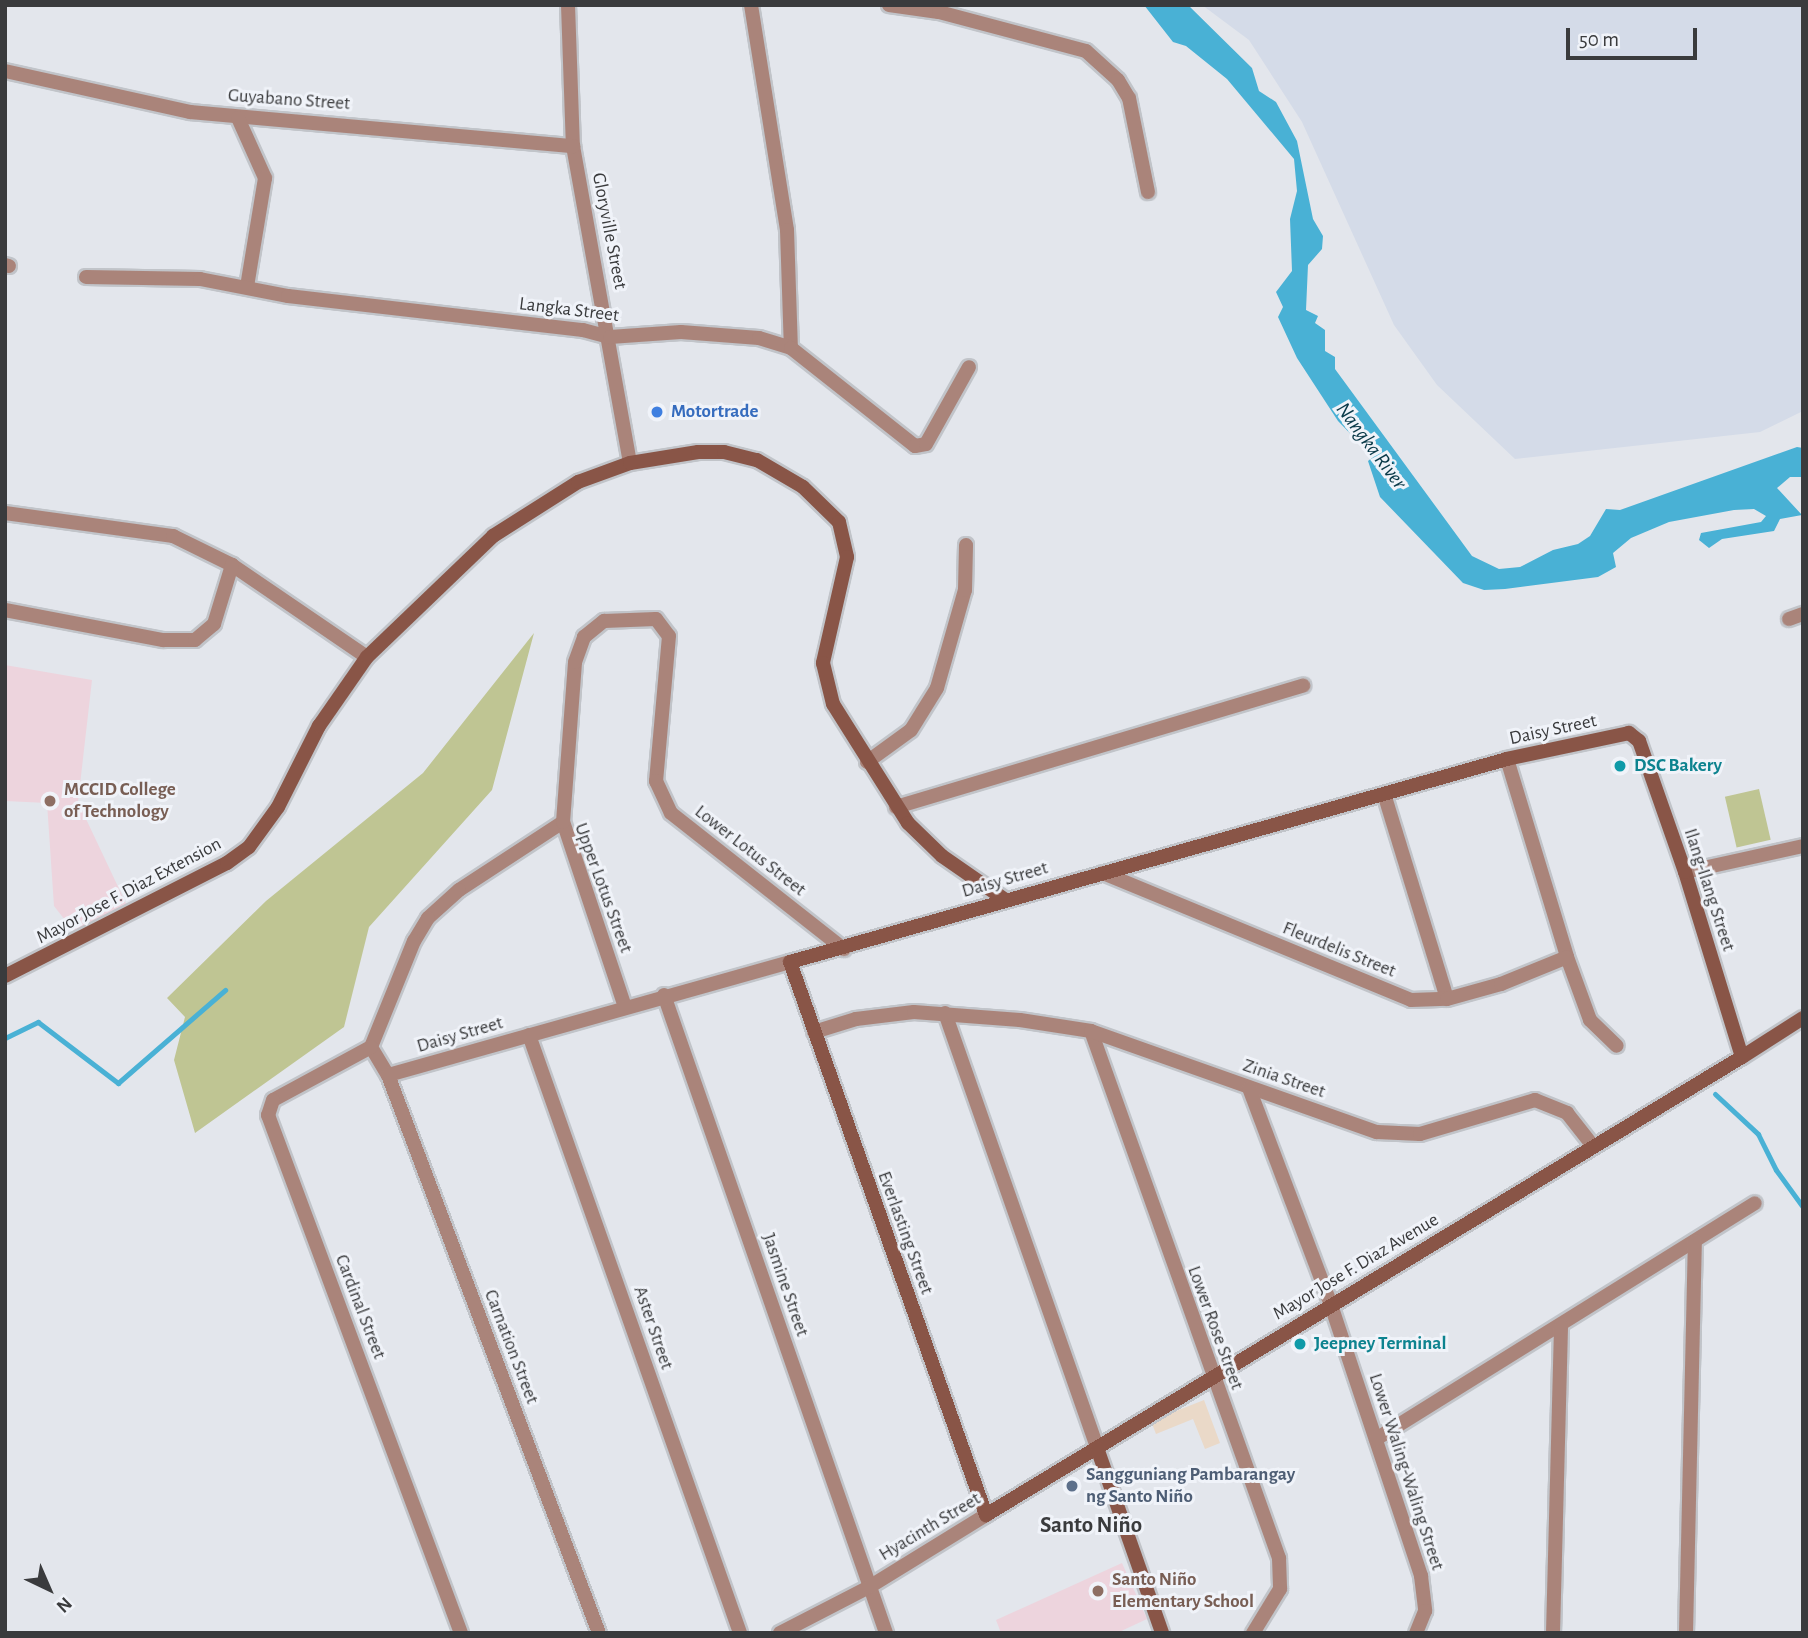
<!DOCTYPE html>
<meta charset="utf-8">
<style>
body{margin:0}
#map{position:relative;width:1808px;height:1638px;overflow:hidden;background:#e3e6ec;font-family:"Alegreya Sans",sans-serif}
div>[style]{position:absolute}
.commercial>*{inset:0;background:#ead9c8}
.built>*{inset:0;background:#d4dbe8}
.education>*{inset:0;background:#edd4dd}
.green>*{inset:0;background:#bfc593;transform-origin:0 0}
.water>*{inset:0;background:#49b1d5}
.stream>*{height:5px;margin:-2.5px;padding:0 2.5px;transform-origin:2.5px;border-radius:2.5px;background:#49b1d5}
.roads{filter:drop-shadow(2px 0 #c1c4c9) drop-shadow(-2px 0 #c1c4c9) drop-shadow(0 2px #c1c4c9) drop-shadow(0 -2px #c1c4c9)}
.street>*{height:14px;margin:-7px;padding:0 7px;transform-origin:7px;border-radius:7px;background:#aa847a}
.secondary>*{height:14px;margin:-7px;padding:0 7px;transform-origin:7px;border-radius:7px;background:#895547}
.dots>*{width:19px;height:19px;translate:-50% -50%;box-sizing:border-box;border:4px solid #f0f3f9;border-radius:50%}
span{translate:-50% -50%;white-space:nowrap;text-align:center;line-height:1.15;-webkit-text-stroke:6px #f0f3f9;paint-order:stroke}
.street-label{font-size:19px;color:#3a3b3d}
.shop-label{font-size:19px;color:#366cbe;font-weight:700}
.left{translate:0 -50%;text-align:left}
.culture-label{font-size:19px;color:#0d838f;font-weight:700}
.education-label{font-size:19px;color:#785e54;font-weight:700}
.service-label{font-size:19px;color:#4e5e75;font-weight:700}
.water-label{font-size:21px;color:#093948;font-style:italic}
.quarter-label{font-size:23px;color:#3a3b3d;font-weight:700}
.frame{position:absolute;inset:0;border:7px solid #3a3b3d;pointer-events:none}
.north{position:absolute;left:14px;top:1554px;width:70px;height:70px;-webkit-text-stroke:5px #f0f3f9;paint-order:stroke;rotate:136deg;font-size:19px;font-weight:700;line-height:28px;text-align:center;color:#3a3b3d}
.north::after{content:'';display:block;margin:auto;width:24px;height:32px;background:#3a3b3d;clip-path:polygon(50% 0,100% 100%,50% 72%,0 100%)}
.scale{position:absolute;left:1566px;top:28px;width:131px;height:32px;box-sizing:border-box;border:4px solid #3a3b3d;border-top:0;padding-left:9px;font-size:21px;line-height:24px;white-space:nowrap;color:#3a3b3d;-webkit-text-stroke:5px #f0f3f9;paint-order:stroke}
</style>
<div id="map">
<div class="commercial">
<i style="clip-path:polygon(1204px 1400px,1220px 1443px,1205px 1449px,1193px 1419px,1156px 1434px,1151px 1421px)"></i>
</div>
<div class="built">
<i style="clip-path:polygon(1202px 5px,1803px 5px,1803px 411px,1760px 432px,1515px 459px,1437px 385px,1394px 325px,1302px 122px,1249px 40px)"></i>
</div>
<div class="education">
<i style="clip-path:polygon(5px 665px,92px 680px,78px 802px,130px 912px,110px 914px,79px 938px,54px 906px,47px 803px,5px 801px)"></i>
<i style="clip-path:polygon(1122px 1563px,1147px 1619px,1117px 1633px,1001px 1633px,996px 1620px)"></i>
</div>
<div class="green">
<i style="clip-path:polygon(534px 633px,492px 790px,369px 927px,344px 1027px,195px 1133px,174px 1060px,185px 1017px,167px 998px,266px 901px,423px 773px)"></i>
<i style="left:1759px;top:789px;width:52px;height:35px;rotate:77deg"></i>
</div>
<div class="water">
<i style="clip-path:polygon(1144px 5px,1188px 5px,1252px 68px,1259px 91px,1276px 102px,1297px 141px,1313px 219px,1323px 236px,1322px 249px,1308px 265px,1306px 310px,1318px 316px,1315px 323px,1325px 330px,1325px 351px,1335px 357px,1335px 369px,1472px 556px,1499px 569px,1520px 567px,1553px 550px,1578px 544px,1590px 536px,1606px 509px,1620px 510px,1797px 447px,1803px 448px,1803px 477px,1790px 477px,1777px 488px,1802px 515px,1780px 519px,1774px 531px,1722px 539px,1709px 548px,1699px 540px,1701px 533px,1761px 522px,1766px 516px,1754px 509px,1734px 510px,1669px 522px,1631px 538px,1613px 553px,1616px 567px,1598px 577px,1505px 589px,1484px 590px,1463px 583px,1380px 497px,1368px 461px,1373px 457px,1338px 421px,1297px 358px,1278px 317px,1283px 307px,1276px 292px,1292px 271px,1290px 219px,1297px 191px,1294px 159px,1227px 79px,1186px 46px,1173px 42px)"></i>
</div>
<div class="stream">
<i style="left:5px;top:1038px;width:37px;rotate:-26deg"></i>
<i style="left:38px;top:1022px;width:101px;rotate:37.3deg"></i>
<i style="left:118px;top:1083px;width:142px;rotate:-41deg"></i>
<i style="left:1715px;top:1094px;width:59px;rotate:42.9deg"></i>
<i style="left:1758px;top:1134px;width:40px;rotate:63.4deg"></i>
<i style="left:1776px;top:1170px;width:46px;rotate:53.9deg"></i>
<i style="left:1803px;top:1349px;width:89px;rotate:90deg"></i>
<i style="left:1802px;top:1633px;width:2px;rotate:-63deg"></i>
</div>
<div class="roads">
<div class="street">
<i style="left:568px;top:5px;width:141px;rotate:88deg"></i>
<i style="left:573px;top:146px;width:322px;rotate:79.8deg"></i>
<i style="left:751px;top:5px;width:228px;rotate:80.9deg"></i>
<i style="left:787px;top:230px;width:118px;rotate:88.1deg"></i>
<i style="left:889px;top:5px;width:50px;rotate:8deg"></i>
<i style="left:939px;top:12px;width:152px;rotate:14.9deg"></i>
<i style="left:1086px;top:51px;width:43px;rotate:42.2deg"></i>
<i style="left:1118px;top:80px;width:21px;rotate:59deg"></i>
<i style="left:1129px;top:98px;width:96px;rotate:78.6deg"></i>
<i style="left:5px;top:71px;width:189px;rotate:12.5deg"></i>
<i style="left:190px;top:112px;width:385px;rotate:5.1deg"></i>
<i style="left:238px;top:118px;width:66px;rotate:65.8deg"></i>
<i style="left:265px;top:178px;width:110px;rotate:99.4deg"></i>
<i style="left:5px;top:265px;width:4px;rotate:14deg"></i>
<i style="left:86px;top:277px;width:114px;rotate:1deg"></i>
<i style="left:200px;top:279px;width:90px;rotate:10.9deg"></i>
<i style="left:288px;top:296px;width:297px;rotate:6.6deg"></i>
<i style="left:583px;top:330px;width:28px;rotate:15deg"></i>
<i style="left:610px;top:337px;width:71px;rotate:-4deg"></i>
<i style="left:681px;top:332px;width:78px;rotate:4.4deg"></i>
<i style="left:759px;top:338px;width:34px;rotate:17deg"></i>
<i style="left:791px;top:348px;width:158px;rotate:38.3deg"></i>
<i style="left:915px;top:446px;width:11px;rotate:-10deg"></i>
<i style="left:926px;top:444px;width:88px;rotate:-60.8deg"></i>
<i style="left:5px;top:513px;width:170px;rotate:7.8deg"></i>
<i style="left:173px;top:536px;width:66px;rotate:26.2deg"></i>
<i style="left:232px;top:565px;width:163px;rotate:34.3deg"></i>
<i style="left:5px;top:610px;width:161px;rotate:10.8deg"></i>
<i style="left:163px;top:640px;width:32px"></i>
<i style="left:195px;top:640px;width:25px;rotate:-40deg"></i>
<i style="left:214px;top:624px;width:62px;rotate:-73deg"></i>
<i style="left:1789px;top:619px;width:15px;rotate:-20deg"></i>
<i style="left:1507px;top:759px;width:207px;rotate:73.1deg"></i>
<i style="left:1567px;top:957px;width:67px;rotate:69.9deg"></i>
<i style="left:1590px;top:1020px;width:37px;rotate:44deg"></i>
<i style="left:867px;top:762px;width:54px;rotate:-36deg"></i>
<i style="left:911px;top:730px;width:49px;rotate:-58.2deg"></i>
<i style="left:937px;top:688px;width:102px;rotate:-74.1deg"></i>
<i style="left:965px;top:590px;width:45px;rotate:-88.7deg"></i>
<i style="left:1385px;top:797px;width:211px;rotate:72.9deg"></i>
<i style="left:896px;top:807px;width:425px;rotate:-16.6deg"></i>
<i style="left:563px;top:822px;width:124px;rotate:146.8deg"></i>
<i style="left:459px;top:890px;width:42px;rotate:137.9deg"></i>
<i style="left:428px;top:918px;width:27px;rotate:121deg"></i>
<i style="left:414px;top:941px;width:114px;rotate:112.1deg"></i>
<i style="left:371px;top:1047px;width:33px;rotate:59deg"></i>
<i style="left:388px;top:1075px;width:597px;rotate:69.29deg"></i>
<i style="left:1685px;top:872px;width:121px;rotate:-12.4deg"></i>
<i style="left:1103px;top:873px;width:333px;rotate:22.4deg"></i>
<i style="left:1411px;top:1000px;width:36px;rotate:-2deg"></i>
<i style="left:1447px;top:999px;width:56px;rotate:-15.5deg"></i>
<i style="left:1501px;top:984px;width:71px;rotate:-22.2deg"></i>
<i style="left:664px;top:995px;width:676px;rotate:70.81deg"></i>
<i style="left:625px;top:1007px;width:195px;rotate:-108.5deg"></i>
<i style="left:563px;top:822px;width:160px;rotate:-85.7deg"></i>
<i style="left:575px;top:662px;width:27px;rotate:-70deg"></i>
<i style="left:584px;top:637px;width:26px;rotate:-39deg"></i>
<i style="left:604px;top:621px;width:52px;rotate:-2.2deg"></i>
<i style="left:656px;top:619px;width:21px;rotate:53deg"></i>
<i style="left:669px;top:636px;width:146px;rotate:95.1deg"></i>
<i style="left:656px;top:781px;width:35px;rotate:65deg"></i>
<i style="left:671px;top:813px;width:220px;rotate:38.2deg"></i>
<i style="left:945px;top:1013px;width:461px;rotate:70.7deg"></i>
<i style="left:1091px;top:1031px;width:560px;rotate:70.37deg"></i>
<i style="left:1279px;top:1558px;width:31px;rotate:88deg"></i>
<i style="left:1280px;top:1589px;width:52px;rotate:121.5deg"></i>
<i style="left:814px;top:1032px;width:44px;rotate:-17.2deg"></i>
<i style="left:856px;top:1019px;width:58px;rotate:-6.9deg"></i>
<i style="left:914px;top:1012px;width:106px;rotate:4.3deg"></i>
<i style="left:1020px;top:1020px;width:72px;rotate:8.8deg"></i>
<i style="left:1091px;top:1031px;width:303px;rotate:19.5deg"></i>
<i style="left:1377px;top:1132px;width:43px;rotate:2.7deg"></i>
<i style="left:1420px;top:1134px;width:120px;rotate:-16.5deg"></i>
<i style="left:1535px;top:1100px;width:35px;rotate:22deg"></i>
<i style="left:1567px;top:1113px;width:42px;rotate:51.8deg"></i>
<i style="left:529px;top:1035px;width:634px;rotate:70.56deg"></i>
<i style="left:371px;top:1047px;width:111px;rotate:151.6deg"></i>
<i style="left:273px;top:1100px;width:16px;rotate:108deg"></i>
<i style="left:268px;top:1115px;width:553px;rotate:69.57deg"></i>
<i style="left:388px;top:1075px;width:418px;rotate:-15.7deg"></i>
<i style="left:1249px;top:1088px;width:232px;rotate:69.3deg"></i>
<i style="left:1331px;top:1305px;width:286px;rotate:71.6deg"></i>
<i style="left:1421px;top:1576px;width:35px;rotate:83deg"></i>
<i style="left:1425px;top:1611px;width:24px;rotate:112deg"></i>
<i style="left:1376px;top:1439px;width:446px;rotate:-31.9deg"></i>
<i style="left:780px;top:1633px;width:100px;rotate:-27.3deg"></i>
<i style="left:869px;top:1587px;width:137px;rotate:-31.6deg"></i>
<i style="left:1553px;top:1633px;width:308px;rotate:-88.5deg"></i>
<i style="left:1686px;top:1633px;width:392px;rotate:-88.7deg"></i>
</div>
<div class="secondary">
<i style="left:5px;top:976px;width:249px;rotate:-27deg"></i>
<i style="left:227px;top:863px;width:27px;rotate:-36deg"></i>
<i style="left:249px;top:847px;width:49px;rotate:-54.1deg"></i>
<i style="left:278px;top:807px;width:91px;rotate:-63.2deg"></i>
<i style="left:319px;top:726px;width:84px;rotate:-55.2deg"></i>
<i style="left:367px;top:657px;width:175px;rotate:-43.8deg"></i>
<i style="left:493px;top:536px;width:101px;rotate:-32.4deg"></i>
<i style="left:578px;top:482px;width:55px;rotate:-20.1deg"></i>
<i style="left:630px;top:463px;width:69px;rotate:-9.2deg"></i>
<i style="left:698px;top:452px;width:26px"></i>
<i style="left:724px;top:452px;width:34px;rotate:14deg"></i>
<i style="left:757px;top:460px;width:53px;rotate:30.4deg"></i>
<i style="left:803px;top:487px;width:50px;rotate:44.2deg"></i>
<i style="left:839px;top:522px;width:36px;rotate:77deg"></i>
<i style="left:847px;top:557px;width:109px;rotate:102.8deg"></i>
<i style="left:823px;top:663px;width:42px;rotate:76.3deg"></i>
<i style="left:833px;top:704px;width:141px;rotate:57.8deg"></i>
<i style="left:908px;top:823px;width:47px;rotate:44.1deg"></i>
<i style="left:942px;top:856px;width:75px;rotate:34.7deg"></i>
<i style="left:1742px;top:1057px;width:194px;rotate:-107.1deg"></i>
<i style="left:1685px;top:872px;width:139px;rotate:-109.3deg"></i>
<i style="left:1639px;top:741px;width:13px;rotate:-141deg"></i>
<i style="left:1629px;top:733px;width:125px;rotate:168deg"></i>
<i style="left:1507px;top:759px;width:745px;rotate:164.19deg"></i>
<i style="left:790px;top:962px;width:587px;rotate:70.48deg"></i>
<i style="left:986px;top:1515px;width:884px;rotate:-31.21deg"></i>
<i style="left:1742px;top:1057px;width:72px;rotate:-32.6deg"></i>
<i style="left:1097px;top:1448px;width:196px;rotate:70.6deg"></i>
</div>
</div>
<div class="dots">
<i style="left:657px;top:412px;background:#3f7fe0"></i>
<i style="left:1620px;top:766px;background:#0f9aa8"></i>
<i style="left:50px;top:801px;background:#8d6e63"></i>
<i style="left:1300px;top:1344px;background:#0f9aa8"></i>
<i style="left:1072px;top:1486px;background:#5c6f8a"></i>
<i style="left:1098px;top:1591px;background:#8d6e63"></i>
</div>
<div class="street-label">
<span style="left:289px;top:100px;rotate:4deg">Guyabano Street</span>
<span style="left:609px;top:231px;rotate:79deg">Gloryville Street</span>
<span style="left:569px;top:310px;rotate:7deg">Langka Street</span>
<span style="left:1553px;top:730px;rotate:-12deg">Daisy Street</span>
<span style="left:750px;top:851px;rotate:38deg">Lower Lotus Street</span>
<span style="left:1005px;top:880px;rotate:-16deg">Daisy Street</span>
<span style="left:603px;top:888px;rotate:70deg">Upper Lotus Street</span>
<span style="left:1709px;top:890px;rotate:72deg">Ilang-Ilang Street</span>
<span style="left:129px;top:891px;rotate:-28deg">Mayor Jose F. Diaz Extension</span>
<span style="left:1339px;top:950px;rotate:22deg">Fleurdelis Street</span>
<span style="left:460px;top:1035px;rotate:-16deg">Daisy Street</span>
<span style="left:1284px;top:1079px;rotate:19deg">Zinia Street</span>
<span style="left:905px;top:1233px;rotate:70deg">Everlasting Street</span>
<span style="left:1356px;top:1267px;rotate:-31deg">Mayor Jose F. Diaz Avenue</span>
<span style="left:785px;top:1285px;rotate:71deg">Jasmine Street</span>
<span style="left:360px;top:1307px;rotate:69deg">Cardinal Street</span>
<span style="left:653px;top:1328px;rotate:71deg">Aster Street</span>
<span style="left:1215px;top:1328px;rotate:70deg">Lower Rose Street</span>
<span style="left:511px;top:1347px;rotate:69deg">Carnation Street</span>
<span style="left:1406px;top:1472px;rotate:72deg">Lower Waling-Waling Street</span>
<span style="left:930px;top:1527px;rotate:-31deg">Hyacinth Street</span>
</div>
<div class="shop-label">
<span class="left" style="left:671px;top:412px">Motortrade</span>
</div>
<div class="culture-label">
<span class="left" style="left:1634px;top:766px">DSC Bakery</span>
<span class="left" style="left:1314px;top:1344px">Jeepney Terminal</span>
</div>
<div class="education-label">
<span class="left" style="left:64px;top:801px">MCCID College<br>of Technology</span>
<span class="left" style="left:1112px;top:1591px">Santo Niño<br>Elementary School</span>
</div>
<div class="service-label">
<span class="left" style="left:1086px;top:1486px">Sangguniang Pambarangay<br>ng Santo Niño</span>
</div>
<div class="water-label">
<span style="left:1371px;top:446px;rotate:53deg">Nangka River</span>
</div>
<div class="quarter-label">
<span style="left:1091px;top:1526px">Santo Niño</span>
</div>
<div class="frame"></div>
<div class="north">N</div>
<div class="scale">50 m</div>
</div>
